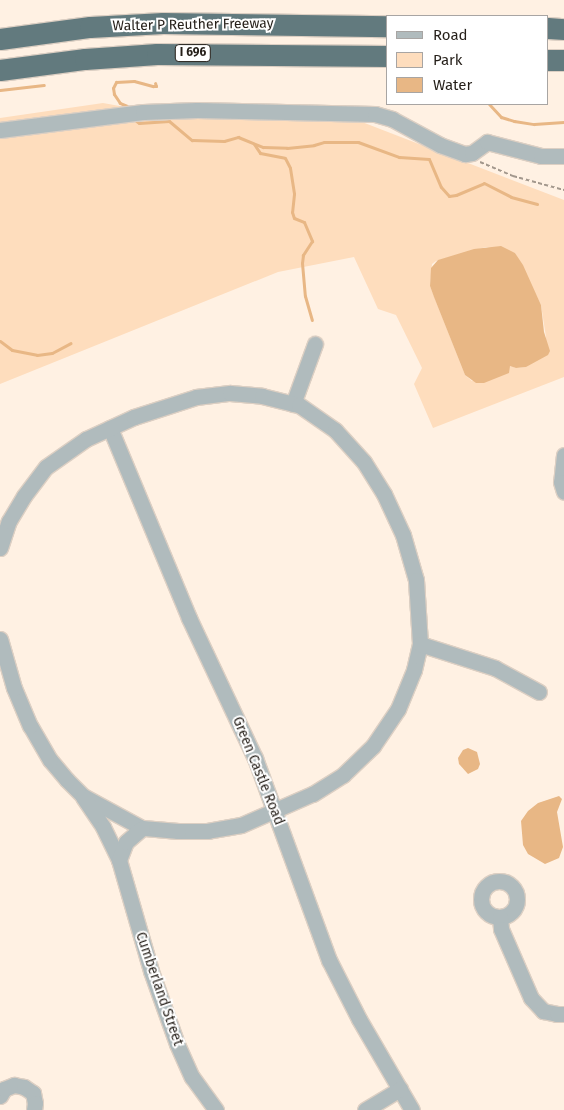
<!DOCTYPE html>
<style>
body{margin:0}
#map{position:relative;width:564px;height:1110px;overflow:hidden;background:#fff1e3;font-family:"Fira Sans",sans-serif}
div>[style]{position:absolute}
.green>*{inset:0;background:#feddbd}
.water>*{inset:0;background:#e8b785}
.stream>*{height:3px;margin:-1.5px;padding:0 1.5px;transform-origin:1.5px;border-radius:1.5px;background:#e8b785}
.path>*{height:2px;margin-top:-1px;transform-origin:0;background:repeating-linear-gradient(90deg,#a3988d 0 4px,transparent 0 6.5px)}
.roads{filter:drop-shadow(1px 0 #dccfc3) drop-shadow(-1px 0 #dccfc3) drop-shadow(0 1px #dccfc3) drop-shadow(0 -1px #dccfc3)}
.minor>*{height:15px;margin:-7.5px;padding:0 7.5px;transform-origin:7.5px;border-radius:7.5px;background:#b0bbbd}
.minor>.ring{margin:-7.5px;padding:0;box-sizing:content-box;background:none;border:15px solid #b0bbbd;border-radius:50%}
.highway>*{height:21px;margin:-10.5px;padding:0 10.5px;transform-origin:10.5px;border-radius:10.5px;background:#627a7e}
span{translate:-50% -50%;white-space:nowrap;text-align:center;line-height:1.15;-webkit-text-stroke:4px #fff;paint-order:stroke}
.shield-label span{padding:1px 4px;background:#fff;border:1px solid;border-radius:4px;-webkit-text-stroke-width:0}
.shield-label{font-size:12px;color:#251f19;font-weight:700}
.street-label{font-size:14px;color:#251f19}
.legend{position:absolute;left:386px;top:15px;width:162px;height:90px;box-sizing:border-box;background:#fff;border:1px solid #a8a5a3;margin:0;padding:6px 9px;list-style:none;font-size:15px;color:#251f19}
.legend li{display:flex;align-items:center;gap:10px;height:25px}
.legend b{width:25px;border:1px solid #a8a5a3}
</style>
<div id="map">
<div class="green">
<i style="clip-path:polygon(evenodd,103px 103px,186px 118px,362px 122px,564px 200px,564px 377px,433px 428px,414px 384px,422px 368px,396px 315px,378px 309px,354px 257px,278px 272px,0 384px,0 118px,103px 103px,486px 247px,515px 253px,541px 305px,546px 337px,526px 367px,516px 368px,511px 366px,472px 381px,465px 375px,430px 286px,432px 264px,436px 261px,486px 247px)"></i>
</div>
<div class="water">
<i style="clip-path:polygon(501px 246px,515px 253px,523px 265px,541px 305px,544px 332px,550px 351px,548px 355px,526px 367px,516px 368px,510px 366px,509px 373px,484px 383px,476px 383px,465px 375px,434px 297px,430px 286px,431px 268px,438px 260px,474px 249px)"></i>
<i style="clip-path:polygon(468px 748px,477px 752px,480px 764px,478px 769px,468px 774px,459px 764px,458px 758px,463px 750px)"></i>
<i style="clip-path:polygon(559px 796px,562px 799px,557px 812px,563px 847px,559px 858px,545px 864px,528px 854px,523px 845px,521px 821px,528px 811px,538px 803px)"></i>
</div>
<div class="stream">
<i style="left:0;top:90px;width:44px;rotate:-6.5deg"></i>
<i style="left:489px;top:104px;width:18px;rotate:47deg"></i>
<i style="left:501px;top:117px;width:14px;rotate:17deg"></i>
<i style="left:514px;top:121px;width:20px;rotate:9deg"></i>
<i style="left:534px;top:124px;width:30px;rotate:-4deg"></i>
<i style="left:127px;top:106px;width:8px;rotate:-157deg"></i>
<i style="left:120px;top:103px;width:11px;rotate:-124deg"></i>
<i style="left:114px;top:94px;width:6px;rotate:-99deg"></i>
<i style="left:113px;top:88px;width:7px;rotate:-63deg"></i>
<i style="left:116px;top:82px;width:18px;rotate:-3deg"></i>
<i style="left:134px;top:81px;width:20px;rotate:15deg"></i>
<i style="left:153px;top:86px;width:3px"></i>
<i style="left:156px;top:86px;width:3px;rotate:-108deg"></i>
<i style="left:135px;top:120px;width:5px;rotate:37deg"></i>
<i style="left:139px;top:123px;width:30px;rotate:-4deg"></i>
<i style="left:169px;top:121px;width:30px;rotate:40deg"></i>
<i style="left:192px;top:140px;width:32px;rotate:2deg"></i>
<i style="left:224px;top:141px;width:15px;rotate:-16deg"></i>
<i style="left:238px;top:137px;width:27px;rotate:22deg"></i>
<i style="left:263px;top:147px;width:24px;rotate:2deg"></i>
<i style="left:287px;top:148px;width:27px;rotate:-6deg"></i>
<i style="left:314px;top:145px;width:10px;rotate:-17deg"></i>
<i style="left:324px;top:142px;width:34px"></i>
<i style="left:358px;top:142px;width:44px;rotate:20.1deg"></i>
<i style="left:399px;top:157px;width:30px;rotate:4deg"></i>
<i style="left:429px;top:159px;width:30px;rotate:67deg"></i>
<i style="left:441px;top:187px;width:12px;rotate:48deg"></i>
<i style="left:449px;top:196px;width:7px;rotate:-8deg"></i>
<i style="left:456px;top:195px;width:30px;rotate:-23deg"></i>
<i style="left:484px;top:183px;width:30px;rotate:27deg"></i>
<i style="left:511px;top:197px;width:27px;rotate:15deg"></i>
<i style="left:254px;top:144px;width:11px;rotate:56deg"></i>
<i style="left:260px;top:153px;width:25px;rotate:11deg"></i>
<i style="left:285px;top:158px;width:11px;rotate:63deg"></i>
<i style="left:290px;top:168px;width:26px;rotate:81deg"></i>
<i style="left:294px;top:194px;width:18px;rotate:96deg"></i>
<i style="left:292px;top:212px;width:6px;rotate:72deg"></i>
<i style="left:294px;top:218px;width:11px;rotate:22deg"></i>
<i style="left:304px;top:222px;width:21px;rotate:67deg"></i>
<i style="left:312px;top:241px;width:17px;rotate:123deg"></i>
<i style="left:303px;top:255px;width:8px;rotate:97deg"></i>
<i style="left:302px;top:263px;width:33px;rotate:85deg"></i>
<i style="left:305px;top:296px;width:25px;rotate:74deg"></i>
<i style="left:0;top:341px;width:15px;rotate:37deg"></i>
<i style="left:12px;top:350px;width:25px;rotate:11deg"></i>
<i style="left:37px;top:355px;width:15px;rotate:-8deg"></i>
<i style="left:52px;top:353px;width:21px;rotate:-28deg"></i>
</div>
<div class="path">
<i style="left:480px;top:162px;width:36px;rotate:23deg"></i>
<i style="left:513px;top:176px;width:53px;rotate:15.4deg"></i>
</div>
<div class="roads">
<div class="minor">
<i style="left:0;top:130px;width:144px;rotate:-7.2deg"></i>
<i style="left:143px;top:112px;width:54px;rotate:-2.1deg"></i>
<i style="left:197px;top:110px;width:178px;rotate:1.3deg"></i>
<i style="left:375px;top:114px;width:18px;rotate:16deg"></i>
<i style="left:392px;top:119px;width:55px;rotate:28.4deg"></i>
<i style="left:440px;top:145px;width:27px;rotate:20deg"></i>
<i style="left:465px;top:154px;width:7px;rotate:-8deg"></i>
<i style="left:472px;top:153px;width:19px;rotate:-36deg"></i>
<i style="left:487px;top:142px;width:56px;rotate:14.5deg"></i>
<i style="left:541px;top:156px;width:23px"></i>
<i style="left:293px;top:404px;width:64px;rotate:-69.9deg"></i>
<i style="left:110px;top:428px;width:206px;rotate:67.4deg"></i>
<i style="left:189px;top:618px;width:155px;rotate:64.8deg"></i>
<i style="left:255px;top:758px;width:215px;rotate:69.9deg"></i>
<i style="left:329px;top:960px;width:66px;rotate:63deg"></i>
<i style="left:359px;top:1019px;width:105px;rotate:59.8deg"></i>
<i style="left:564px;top:455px;width:27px;rotate:96deg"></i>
<i style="left:561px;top:482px;width:10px;rotate:73deg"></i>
<i style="left:0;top:548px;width:28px;rotate:-72deg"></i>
<i style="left:9px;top:521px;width:29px;rotate:-59deg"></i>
<i style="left:24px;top:496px;width:36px;rotate:-53deg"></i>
<i style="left:46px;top:467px;width:49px;rotate:-35deg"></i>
<i style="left:86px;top:439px;width:53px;rotate:-24.6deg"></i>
<i style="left:134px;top:417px;width:65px;rotate:-17.9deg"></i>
<i style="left:196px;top:397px;width:34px;rotate:-7deg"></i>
<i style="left:230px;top:393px;width:32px;rotate:5deg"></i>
<i style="left:262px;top:396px;width:38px;rotate:14deg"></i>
<i style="left:299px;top:405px;width:44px;rotate:34.8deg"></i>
<i style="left:335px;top:430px;width:43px;rotate:47.8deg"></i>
<i style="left:364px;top:462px;width:38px;rotate:58deg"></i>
<i style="left:384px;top:494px;width:45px;rotate:65.1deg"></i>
<i style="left:403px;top:535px;width:47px;rotate:73.9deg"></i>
<i style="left:416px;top:580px;width:64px;rotate:86.4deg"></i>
<i style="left:420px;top:644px;width:27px;rotate:103deg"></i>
<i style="left:414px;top:670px;width:42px;rotate:112.3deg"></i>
<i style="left:398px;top:709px;width:45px;rotate:124deg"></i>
<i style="left:373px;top:746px;width:42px;rotate:136deg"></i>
<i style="left:343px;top:775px;width:36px;rotate:148deg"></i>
<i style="left:312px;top:794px;width:77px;rotate:156.4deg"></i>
<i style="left:241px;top:825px;width:34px;rotate:170deg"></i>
<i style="left:208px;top:831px;width:30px;rotate:180deg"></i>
<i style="left:178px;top:831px;width:36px;rotate:-175deg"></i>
<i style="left:142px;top:828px;width:67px;rotate:-151.5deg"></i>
<i style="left:83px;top:796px;width:23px;rotate:-135deg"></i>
<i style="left:67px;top:780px;width:26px;rotate:-130deg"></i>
<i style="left:50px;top:760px;width:39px;rotate:-120deg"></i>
<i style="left:30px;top:726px;width:41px;rotate:-112.8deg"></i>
<i style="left:14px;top:688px;width:51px;rotate:-105.9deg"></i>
<i style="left:420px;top:644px;width:79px;rotate:17.7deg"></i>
<i style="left:495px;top:668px;width:50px;rotate:28.6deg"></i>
<i style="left:83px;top:797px;width:36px;rotate:56deg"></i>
<i style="left:103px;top:827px;width:37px;rotate:64deg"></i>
<i style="left:119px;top:860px;width:116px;rotate:73.9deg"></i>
<i style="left:151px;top:971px;width:77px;rotate:70.4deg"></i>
<i style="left:177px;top:1044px;width:36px;rotate:66deg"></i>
<i style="left:192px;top:1077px;width:41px;rotate:54deg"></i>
<i style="left:119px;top:860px;width:19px;rotate:-69deg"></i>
<i style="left:126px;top:842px;width:21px;rotate:-41deg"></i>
<i class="ring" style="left:481px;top:881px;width:21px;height:21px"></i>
<i style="left:500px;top:917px;width:12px;rotate:85deg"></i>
<i style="left:501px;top:929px;width:75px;rotate:66.5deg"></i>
<i style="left:531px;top:998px;width:18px;rotate:47deg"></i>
<i style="left:543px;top:1011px;width:14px;rotate:12deg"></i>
<i style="left:557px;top:1014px;width:7px"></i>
<i style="left:0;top:1096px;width:8px;rotate:-60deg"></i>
<i style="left:4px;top:1089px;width:11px;rotate:-22deg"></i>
<i style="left:14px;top:1085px;width:10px;rotate:11deg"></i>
<i style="left:24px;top:1087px;width:11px;rotate:34deg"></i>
<i style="left:33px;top:1093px;width:10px;rotate:79deg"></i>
<i style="left:35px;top:1103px;width:7px;rotate:98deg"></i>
<i style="left:365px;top:1110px;width:41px;rotate:-31deg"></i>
</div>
<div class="highway">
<i style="left:548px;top:28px;width:16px;rotate:4deg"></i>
<i style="left:0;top:39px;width:91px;rotate:-7.6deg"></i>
<i style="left:90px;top:27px;width:73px;rotate:-3.1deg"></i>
<i style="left:163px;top:23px;width:225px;rotate:0.8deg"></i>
<i style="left:548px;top:60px;width:16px"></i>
<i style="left:0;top:70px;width:86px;rotate:-7.4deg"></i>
<i style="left:85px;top:59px;width:72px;rotate:-4deg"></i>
<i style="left:157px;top:54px;width:231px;rotate:0.5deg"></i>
</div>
</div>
<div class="shield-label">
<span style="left:193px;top:53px">I 696</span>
</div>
<div class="street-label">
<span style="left:193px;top:25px;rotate:-1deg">Walter P Reuther Freeway</span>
<span style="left:258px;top:771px;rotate:68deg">Green Castle Road</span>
<span style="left:159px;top:989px;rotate:71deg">Cumberland Street</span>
</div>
<ul class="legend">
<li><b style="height:6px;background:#b0bbbd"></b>Road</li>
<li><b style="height:14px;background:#feddbd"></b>Park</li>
<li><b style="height:14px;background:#e8b785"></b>Water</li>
</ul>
</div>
